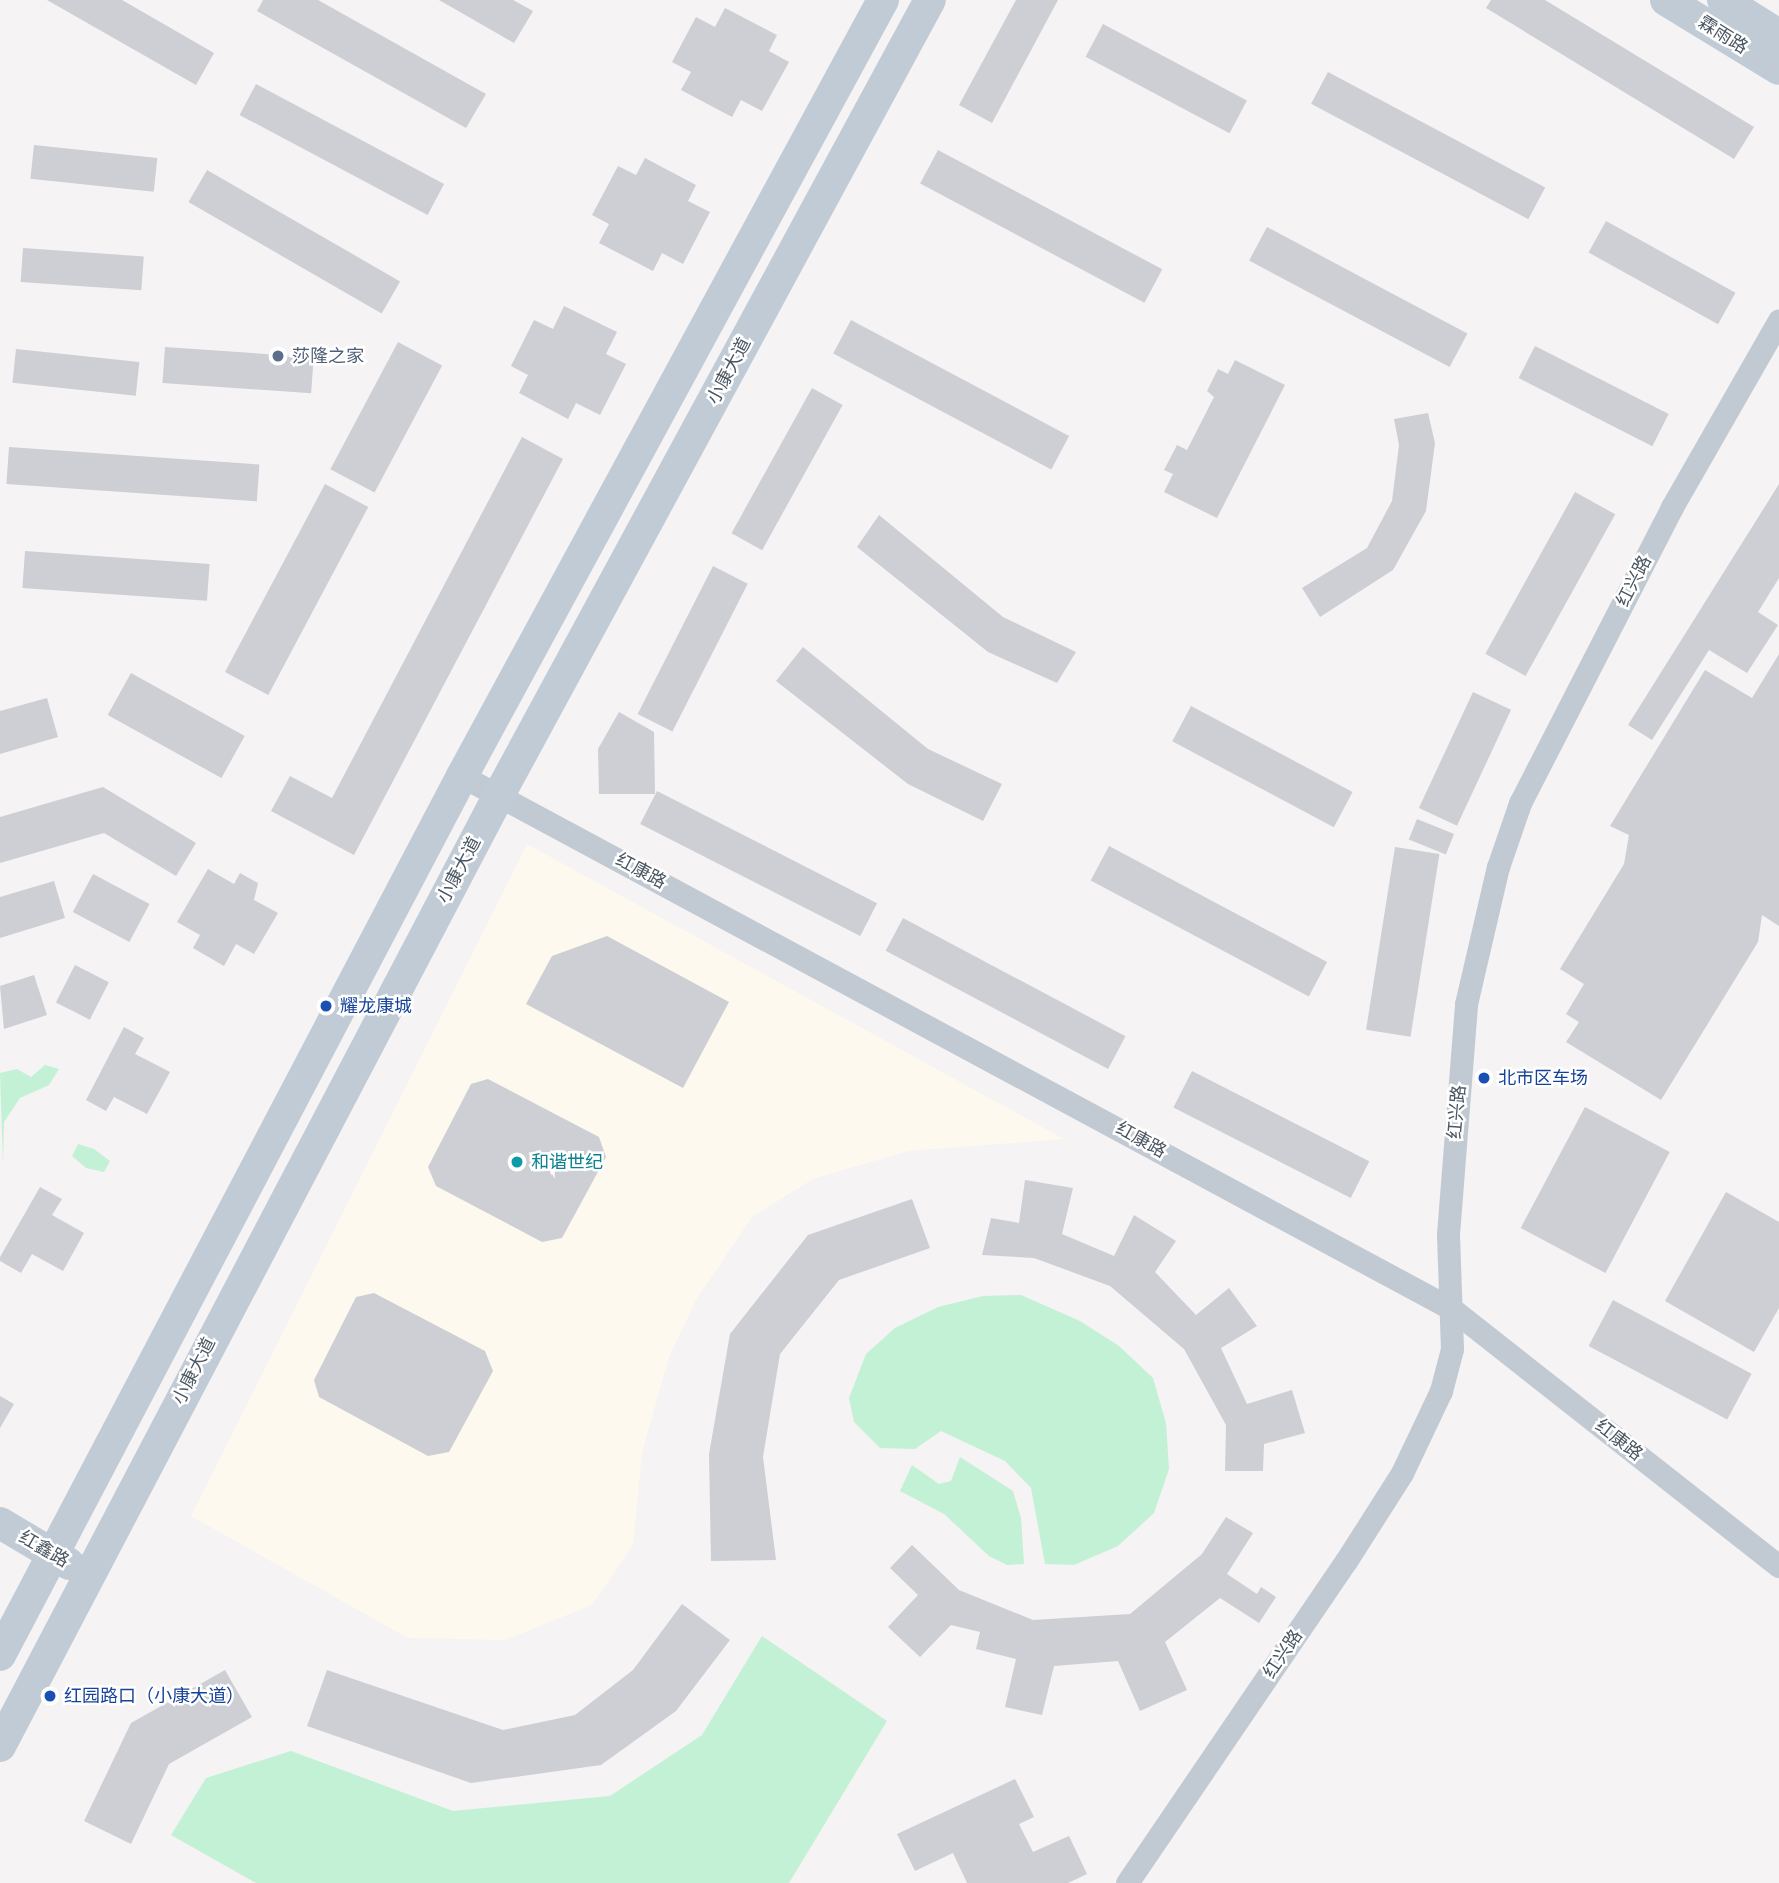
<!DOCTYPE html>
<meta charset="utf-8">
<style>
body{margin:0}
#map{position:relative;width:1779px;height:1883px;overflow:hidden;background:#f5f3f3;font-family:"Asap Condensed","Noto Sans SC",sans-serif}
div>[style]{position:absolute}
.commercial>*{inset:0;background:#fdf9ef}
.green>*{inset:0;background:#c3f1d5}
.building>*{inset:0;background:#cdcfd5;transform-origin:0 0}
.street>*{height:23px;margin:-11.5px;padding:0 11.5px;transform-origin:11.5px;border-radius:11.5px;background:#c1cad2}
.secondary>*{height:32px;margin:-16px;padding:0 16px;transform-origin:16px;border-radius:16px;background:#c1cbd6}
.dots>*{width:19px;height:19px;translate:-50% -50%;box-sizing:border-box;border:4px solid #fff;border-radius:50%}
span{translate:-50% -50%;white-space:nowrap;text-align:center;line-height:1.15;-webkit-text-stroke:5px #fff;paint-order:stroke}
.street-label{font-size:18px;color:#4a5661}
.service-label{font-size:18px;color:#4e5e75}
.left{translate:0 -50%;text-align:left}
.transit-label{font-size:18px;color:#164399}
.culture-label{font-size:18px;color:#0d838f}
</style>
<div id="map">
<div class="commercial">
<i style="clip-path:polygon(527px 844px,1064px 1139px,908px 1151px,813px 1179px,752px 1217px,696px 1300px,669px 1357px,642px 1453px,633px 1545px,592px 1605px,505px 1640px,408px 1638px,191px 1516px)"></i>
</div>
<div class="green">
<i style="clip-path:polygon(45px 1065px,59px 1069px,49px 1085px,20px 1098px,4px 1122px,3px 1165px,0 1073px,17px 1069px,31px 1077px)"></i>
<i style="clip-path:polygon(78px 1144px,94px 1149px,110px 1161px,104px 1172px,86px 1168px,72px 1156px)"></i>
<i style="clip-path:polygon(1021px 1295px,1080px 1321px,1119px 1346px,1153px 1378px,1166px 1423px,1169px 1469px,1154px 1513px,1118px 1546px,1074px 1565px,1045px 1564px,1031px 1488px,1005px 1461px,941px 1431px,915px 1449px,880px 1448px,854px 1422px,849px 1398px,866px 1354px,895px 1328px,938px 1307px,983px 1296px)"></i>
<i style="clip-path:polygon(960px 1457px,1013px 1491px,1021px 1518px,1024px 1564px,1007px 1565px,989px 1556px,944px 1514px,900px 1491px,912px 1465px,939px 1484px,951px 1481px)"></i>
<i style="clip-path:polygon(762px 1636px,887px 1721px,789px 1883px,256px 1883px,171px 1835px,206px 1778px,291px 1751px,453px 1811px,610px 1796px,702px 1735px)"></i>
</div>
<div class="building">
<i style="clip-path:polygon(47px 0,122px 0,214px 53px,196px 85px)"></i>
<i style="clip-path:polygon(263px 0,318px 0,486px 94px,466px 128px,257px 11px)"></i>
<i style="clip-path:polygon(439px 0,513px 0,533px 11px,514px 43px)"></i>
<i style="clip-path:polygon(1016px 0,1058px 0,992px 123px,959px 105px)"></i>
<i style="clip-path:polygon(1491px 0,1545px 0,1754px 127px,1734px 159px,1486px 8px)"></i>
<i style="clip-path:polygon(725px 8px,777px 35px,769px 51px,789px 62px,762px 111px,741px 100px,732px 117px,681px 90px,691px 72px,672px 62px,696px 17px,715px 27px)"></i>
<i style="left:1103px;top:24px;width:163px;height:37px;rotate:28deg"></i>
<i style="left:1328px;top:72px;width:246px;height:36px;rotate:28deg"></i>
<i style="left:256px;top:84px;width:213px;height:35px;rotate:28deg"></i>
<i style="left:34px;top:145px;width:124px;height:34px;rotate:6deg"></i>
<i style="left:938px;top:150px;width:254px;height:38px;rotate:28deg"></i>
<i style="clip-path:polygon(645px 158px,696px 185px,688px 201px,710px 212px,683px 264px,662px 253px,653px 271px,599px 243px,609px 224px,592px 215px,618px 166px,636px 175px)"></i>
<i style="left:207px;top:170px;width:223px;height:37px;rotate:30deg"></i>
<i style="left:1606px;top:221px;width:148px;height:36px;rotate:29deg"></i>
<i style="left:1267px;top:227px;width:227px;height:38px;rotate:28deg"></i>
<i style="left:23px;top:248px;width:121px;height:34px;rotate:4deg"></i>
<i style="clip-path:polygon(564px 306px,617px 332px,606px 354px,626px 364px,600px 415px,576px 403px,568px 419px,519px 393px,528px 375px,511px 366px,534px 320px,553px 329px)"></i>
<i style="left:851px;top:320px;width:247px;height:38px;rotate:28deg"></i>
<i style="left:398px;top:342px;width:50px;height:144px;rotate:28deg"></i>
<i style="left:1535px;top:346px;width:150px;height:36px;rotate:27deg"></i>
<i style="left:165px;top:347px;width:149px;height:36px;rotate:4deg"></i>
<i style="left:16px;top:349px;width:124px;height:34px;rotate:6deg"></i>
<i style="clip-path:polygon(1235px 360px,1285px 385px,1217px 518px,1164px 492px,1173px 474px,1164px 470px,1177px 445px,1187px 450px,1214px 397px,1207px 391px,1218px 369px,1228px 374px)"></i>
<i style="left:812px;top:388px;width:35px;height:166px;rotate:29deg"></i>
<i style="clip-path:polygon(1428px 413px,1435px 443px,1426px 511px,1393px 570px,1320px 617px,1302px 588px,1367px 548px,1392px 501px,1399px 445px,1394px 419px)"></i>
<i style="clip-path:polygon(522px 437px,563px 459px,354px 855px,271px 811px,290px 776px,332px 798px)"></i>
<i style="left:9px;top:447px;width:251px;height:37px;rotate:4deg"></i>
<i style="left:325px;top:484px;width:49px;height:213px;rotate:28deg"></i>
<i style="clip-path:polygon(1779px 484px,1779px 578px,1758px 612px,1778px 625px,1747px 673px,1709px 650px,1652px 740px,1628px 725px)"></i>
<i style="left:1575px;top:492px;width:46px;height:185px;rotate:29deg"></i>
<i style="clip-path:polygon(879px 515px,1003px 617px,1076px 652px,1057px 683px,988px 652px,857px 547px)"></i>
<i style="left:25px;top:551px;width:185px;height:37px;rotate:4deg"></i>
<i style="left:713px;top:566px;width:39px;height:166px;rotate:27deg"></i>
<i style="clip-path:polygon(803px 647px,928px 749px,1002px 784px,983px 821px,908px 784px,776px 681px)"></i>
<i style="clip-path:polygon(1779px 654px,1779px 926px,1762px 915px,1758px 942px,1661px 1100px,1566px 1042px,1579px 1022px,1566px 1014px,1584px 984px,1560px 969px,1624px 864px,1629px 835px,1610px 826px,1705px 670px,1752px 698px)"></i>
<i style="left:131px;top:673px;width:130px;height:48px;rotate:29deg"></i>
<i style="left:1473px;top:692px;width:42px;height:128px;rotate:25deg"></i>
<i style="clip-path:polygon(47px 698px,58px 737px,0 754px,0 711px)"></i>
<i style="left:1191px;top:706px;width:183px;height:40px;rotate:28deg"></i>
<i style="clip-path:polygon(619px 712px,654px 732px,655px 794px,599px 794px,598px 749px)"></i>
<i style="clip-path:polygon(103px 787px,196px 843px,176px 876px,104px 833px,0 863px,0 817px)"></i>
<i style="left:657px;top:791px;width:247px;height:37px;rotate:27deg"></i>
<i style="left:1417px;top:819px;width:40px;height:22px;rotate:22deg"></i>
<i style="left:1109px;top:846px;width:247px;height:39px;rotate:28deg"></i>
<i style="left:1395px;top:847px;width:45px;height:185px;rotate:9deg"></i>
<i style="clip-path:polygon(208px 869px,234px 884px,240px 873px,258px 883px,254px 900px,278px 913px,254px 954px,236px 944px,224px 966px,193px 948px,200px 935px,177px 922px)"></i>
<i style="left:93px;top:874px;width:64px;height:43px;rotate:28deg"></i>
<i style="clip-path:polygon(54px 881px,65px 918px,0 938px,0 897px)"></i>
<i style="left:903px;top:918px;width:252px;height:37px;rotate:28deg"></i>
<i style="clip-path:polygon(607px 936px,729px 1002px,683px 1088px,526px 1004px,552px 956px)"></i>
<i style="left:75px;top:965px;width:38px;height:42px;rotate:27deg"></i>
<i style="clip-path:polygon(34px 975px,47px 1015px,4px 1029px,0 986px)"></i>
<i style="clip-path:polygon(124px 1027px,144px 1038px,135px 1054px,170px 1072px,147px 1114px,114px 1097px,106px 1111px,86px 1100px)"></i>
<i style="left:1192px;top:1071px;width:199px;height:41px;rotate:27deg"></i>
<i style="clip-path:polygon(488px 1079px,599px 1137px,606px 1157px,562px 1238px,542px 1242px,436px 1186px,428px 1167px,471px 1084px)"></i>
<i style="left:1585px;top:1107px;width:96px;height:137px;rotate:28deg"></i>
<i style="clip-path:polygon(1025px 1180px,1073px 1188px,1062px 1234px,1114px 1256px,1134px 1215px,1176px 1241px,1155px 1272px,1196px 1315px,1229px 1288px,1257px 1326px,1221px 1348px,1247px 1404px,1292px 1390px,1305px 1433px,1264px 1444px,1263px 1471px,1225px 1471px,1226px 1425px,1184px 1349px,1110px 1286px,1034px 1258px,982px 1255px,991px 1218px,1019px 1223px)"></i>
<i style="clip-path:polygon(40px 1187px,62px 1199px,52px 1215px,84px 1233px,63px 1271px,32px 1254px,21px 1273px,0 1261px,0 1257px)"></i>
<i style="clip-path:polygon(1726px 1192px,1779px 1222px,1779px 1308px,1754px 1352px,1665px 1301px)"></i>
<i style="clip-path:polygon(912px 1199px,930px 1248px,839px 1280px,780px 1354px,763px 1457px,776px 1560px,711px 1561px,709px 1454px,730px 1334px,808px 1235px)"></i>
<i style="clip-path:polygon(374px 1293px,485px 1351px,493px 1371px,449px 1452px,428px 1456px,319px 1397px,314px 1380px,356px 1297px)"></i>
<i style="left:1613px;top:1300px;width:157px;height:52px;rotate:28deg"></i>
<i style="clip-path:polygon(0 1396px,14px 1404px,0 1428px)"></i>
<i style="clip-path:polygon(1226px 1517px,1253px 1533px,1227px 1574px,1257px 1594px,1261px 1587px,1276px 1597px,1259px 1623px,1220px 1598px,1165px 1642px,1187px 1690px,1140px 1711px,1118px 1661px,1054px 1666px,1042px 1715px,1005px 1707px,1016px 1659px,976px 1649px,980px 1632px,951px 1625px,920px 1657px,888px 1627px,918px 1595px,890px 1568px,912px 1545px,959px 1590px,1033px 1620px,1130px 1614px,1202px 1554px)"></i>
<i style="clip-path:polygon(682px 1604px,730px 1640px,676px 1711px,601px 1765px,471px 1783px,307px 1726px,327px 1670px,503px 1730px,575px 1715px,633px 1670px)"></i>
<i style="clip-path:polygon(225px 1670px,252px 1717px,169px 1764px,131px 1844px,84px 1821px,131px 1723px)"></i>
<i style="clip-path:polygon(1015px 1779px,1034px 1817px,1019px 1824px,1033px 1852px,1069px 1836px,1087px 1874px,1068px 1883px,967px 1883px,953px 1853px,915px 1871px,897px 1834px)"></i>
</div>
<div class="street">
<i style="left:462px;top:776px;width:1124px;rotate:28.3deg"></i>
<i style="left:1452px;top:1309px;width:416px;rotate:38.2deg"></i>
<i style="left:1127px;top:1883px;width:389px;rotate:-55.8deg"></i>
<i style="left:1346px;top:1561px;width:104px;rotate:-57.5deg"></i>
<i style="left:1402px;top:1473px;width:91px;rotate:-64.6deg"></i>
<i style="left:1441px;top:1391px;width:43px;rotate:-75.3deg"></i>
<i style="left:1452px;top:1349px;width:115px;rotate:-92deg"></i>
<i style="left:1448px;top:1234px;width:231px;rotate:-85.5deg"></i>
<i style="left:1466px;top:1004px;width:141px;rotate:-76.9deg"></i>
<i style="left:1498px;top:867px;width:68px;rotate:-71deg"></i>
<i style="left:1520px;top:803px;width:333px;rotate:-62.8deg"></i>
<i style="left:1672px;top:507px;width:215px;rotate:-60.2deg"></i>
</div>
<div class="secondary">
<i style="left:1666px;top:0;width:132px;rotate:31.4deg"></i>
<i style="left:1723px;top:0;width:66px;rotate:32deg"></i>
<i style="left:0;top:1523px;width:80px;rotate:30.7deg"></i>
<i style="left:0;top:1655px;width:993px;rotate:-62.27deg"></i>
<i style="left:462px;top:776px;width:883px;rotate:-61.52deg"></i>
<i style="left:0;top:1746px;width:1074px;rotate:-62.31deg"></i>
<i style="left:499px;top:795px;width:904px;rotate:-61.54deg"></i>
</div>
<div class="dots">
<i style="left:278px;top:356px;background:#5c6f8a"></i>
<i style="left:326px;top:1006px;background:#1a4fb4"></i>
<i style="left:1484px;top:1078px;background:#1a4fb4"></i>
<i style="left:517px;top:1162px;background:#0f9aa8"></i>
<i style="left:50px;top:1696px;background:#1a4fb4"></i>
</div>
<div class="street-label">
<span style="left:1723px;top:35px;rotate:32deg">霖雨路</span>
<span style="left:729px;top:371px;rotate:-62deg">小康大道</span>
<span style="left:1634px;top:581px;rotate:-63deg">红兴路</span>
<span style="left:459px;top:870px;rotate:-62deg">小康大道</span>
<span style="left:641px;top:871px;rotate:28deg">红康路</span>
<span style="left:1457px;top:1112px;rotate:-85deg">红兴路</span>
<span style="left:1141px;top:1140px;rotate:29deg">红康路</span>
<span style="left:194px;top:1371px;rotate:-63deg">小康大道</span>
<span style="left:1619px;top:1440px;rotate:38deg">红康路</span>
<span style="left:44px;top:1549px;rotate:30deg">红鑫路</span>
<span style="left:1283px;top:1654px;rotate:-56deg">红兴路</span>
</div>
<div class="service-label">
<span class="left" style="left:292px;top:356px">莎隆之家</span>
</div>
<div class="transit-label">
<span class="left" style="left:340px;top:1006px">耀龙康城</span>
<span class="left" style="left:1498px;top:1078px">北市区车场</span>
<span class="left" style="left:64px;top:1696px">红园路口（小康大道）</span>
</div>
<div class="culture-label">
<span class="left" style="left:531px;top:1162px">和谐世纪</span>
</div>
</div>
